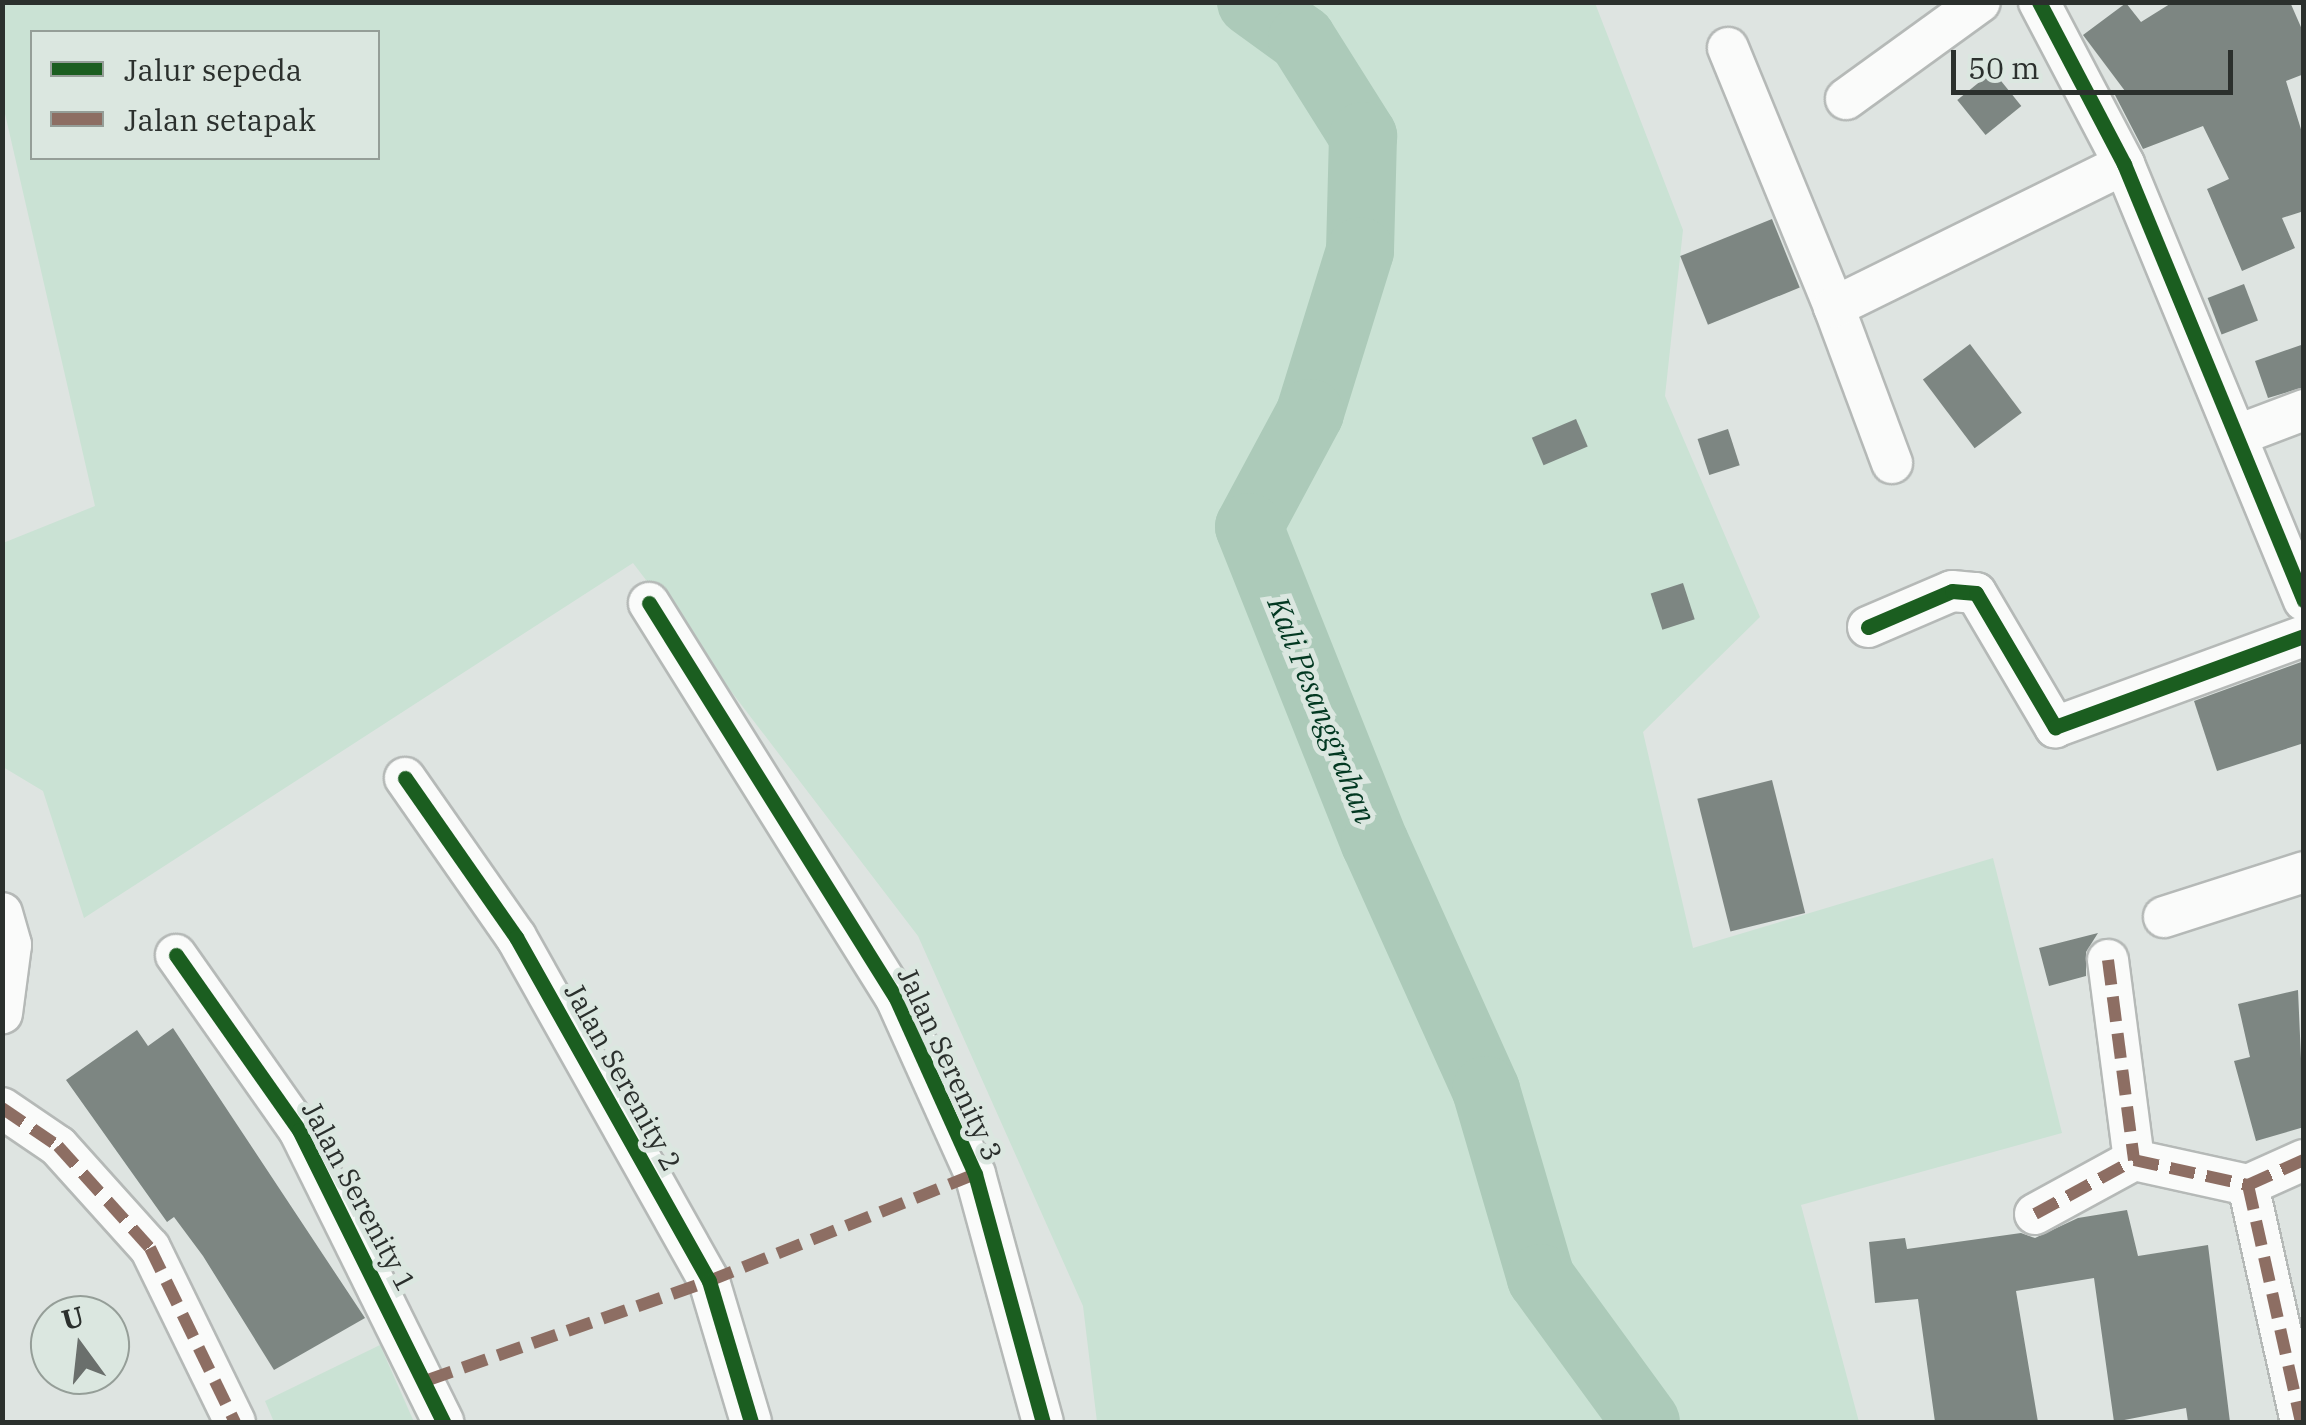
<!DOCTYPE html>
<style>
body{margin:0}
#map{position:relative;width:2306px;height:1425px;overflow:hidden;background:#dee4e1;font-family:"IBM Plex Serif",serif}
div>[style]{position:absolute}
.green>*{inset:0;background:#cae2d4}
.river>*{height:68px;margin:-34px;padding:0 34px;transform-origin:34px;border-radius:34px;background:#accab9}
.building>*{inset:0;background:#7d8682;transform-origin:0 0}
.roads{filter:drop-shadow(2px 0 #b5b9b7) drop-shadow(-2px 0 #b5b9b7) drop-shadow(0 2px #b5b9b7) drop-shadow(0 -2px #b5b9b7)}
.street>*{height:40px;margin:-20px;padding:0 20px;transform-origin:20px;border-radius:20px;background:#fafbfa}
.quiet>*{height:12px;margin-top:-6px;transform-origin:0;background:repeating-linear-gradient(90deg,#8d6e63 0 25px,transparent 0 37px)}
.cycleway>*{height:15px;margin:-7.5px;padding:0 7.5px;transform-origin:7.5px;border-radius:7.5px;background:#1b5e20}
span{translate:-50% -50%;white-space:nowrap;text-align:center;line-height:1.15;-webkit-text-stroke:10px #dbe7e0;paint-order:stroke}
.street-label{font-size:28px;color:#2b302d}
.water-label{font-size:30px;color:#023821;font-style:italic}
.frame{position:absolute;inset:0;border:5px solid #2b302d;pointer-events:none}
.legend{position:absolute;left:30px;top:30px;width:350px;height:130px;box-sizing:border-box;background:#dbe7e0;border:2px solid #959e98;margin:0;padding:12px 18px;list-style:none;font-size:30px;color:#2b302d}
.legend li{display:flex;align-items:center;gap:20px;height:50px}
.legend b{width:50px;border:2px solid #959e98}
.north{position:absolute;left:30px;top:1295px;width:100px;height:100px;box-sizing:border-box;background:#dbe7e0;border:2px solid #959e98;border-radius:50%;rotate:345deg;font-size:28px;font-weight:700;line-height:40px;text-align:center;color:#2b302d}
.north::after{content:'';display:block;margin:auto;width:35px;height:45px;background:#6a6f6c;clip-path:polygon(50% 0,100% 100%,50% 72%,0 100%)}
.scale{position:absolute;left:1951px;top:50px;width:282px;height:45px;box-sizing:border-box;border:5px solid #2b302d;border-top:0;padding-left:12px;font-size:30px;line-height:35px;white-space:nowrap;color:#2b302d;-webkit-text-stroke:8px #dbe7e0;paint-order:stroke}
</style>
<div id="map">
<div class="green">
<i style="clip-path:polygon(evenodd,3px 3px,1595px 3px,1683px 230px,1665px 396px,1760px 617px,1643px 732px,1693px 948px,1993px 858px,2062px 1133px,1801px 1205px,1859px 1422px,1097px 1422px,1083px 1306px,918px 936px,633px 563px,84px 918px,43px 791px,3px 767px,3px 543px,95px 506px,3px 105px,3px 3px,32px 32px,378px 32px,378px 158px,32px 158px,32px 32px)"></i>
<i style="clip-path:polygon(380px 1345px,414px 1422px,274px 1422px,265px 1401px)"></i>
</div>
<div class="river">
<i style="left:1251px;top:2px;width:63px;rotate:36deg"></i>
<i style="left:1302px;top:39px;width:115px;rotate:57.8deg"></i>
<i style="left:1363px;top:136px;width:115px;rotate:91.5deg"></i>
<i style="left:1360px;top:251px;width:170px;rotate:107.2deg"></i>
<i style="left:1310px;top:413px;width:129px;rotate:118.2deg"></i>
<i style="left:1249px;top:527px;width:340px;rotate:68.3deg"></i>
<i style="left:1375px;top:843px;width:271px;rotate:65.8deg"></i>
<i style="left:1486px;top:1090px;width:196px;rotate:73.7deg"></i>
<i style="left:1541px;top:1278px;width:178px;rotate:53.9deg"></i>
</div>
<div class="building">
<i style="clip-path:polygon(2173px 2px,2290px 2px,2304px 34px,2304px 74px,2286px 81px,2304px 139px,2304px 211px,2282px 218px,2295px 248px,2242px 271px,2207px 189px,2229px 179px,2203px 126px,2143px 149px,2115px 95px,2125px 91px,2083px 35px,2126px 3px,2141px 22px)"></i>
<i style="left:1993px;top:71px;width:45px;height:46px;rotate:51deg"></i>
<i style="left:1772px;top:219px;width:74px;height:99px;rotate:68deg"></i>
<i style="left:2244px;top:284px;width:39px;height:39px;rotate:69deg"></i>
<i style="left:1970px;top:344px;width:86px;height:59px;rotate:53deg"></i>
<i style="clip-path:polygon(2304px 344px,2304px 387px,2268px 398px,2255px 361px)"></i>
<i style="left:1576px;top:419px;width:30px;height:48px;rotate:67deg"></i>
<i style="left:1728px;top:429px;width:38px;height:32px;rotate:72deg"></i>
<i style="left:1683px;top:583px;width:38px;height:34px;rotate:72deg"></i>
<i style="clip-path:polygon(2304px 661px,2304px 743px,2217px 771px,2194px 701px)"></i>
<i style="left:1772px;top:780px;width:137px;height:77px;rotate:76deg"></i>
<i style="clip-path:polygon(2098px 933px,2086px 952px,2086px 976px,2049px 986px,2039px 948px)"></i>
<i style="clip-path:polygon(2298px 990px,2304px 1127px,2256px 1141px,2234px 1061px,2250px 1057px,2238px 1004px)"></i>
<i style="clip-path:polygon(173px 1028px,365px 1318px,274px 1370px,203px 1256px,174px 1217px,167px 1222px,66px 1080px,137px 1030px,148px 1046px)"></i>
<i style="clip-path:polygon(2127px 1210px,2138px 1256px,2208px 1245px,2230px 1422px,2188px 1422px,2186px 1408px,2114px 1422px,2094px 1278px,2016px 1291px,2038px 1422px,1935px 1422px,1918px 1299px,1875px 1303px,1869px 1242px,1905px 1238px,1907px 1249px,2021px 1233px,2035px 1238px,2078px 1218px)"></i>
</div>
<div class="roads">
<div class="street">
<i style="left:2039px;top:2px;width:183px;rotate:62.3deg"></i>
<i style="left:2124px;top:164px;width:472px;rotate:67.6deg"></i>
<i style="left:1728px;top:48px;width:280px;rotate:67.7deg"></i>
<i style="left:1846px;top:99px;width:165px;rotate:-35.9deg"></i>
<i style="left:2238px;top:435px;width:71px;rotate:-20.7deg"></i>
<i style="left:1892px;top:463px;width:166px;rotate:-110.4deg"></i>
<i style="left:1834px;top:307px;width:323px;rotate:-26.2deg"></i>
<i style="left:649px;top:603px;width:464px;rotate:58deg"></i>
<i style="left:895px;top:996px;width:195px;rotate:65.8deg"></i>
<i style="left:975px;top:1174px;width:257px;rotate:74.7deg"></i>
<i style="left:1868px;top:627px;width:91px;rotate:-23.2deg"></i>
<i style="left:1952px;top:591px;width:24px;rotate:5deg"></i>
<i style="left:1976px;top:593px;width:156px;rotate:59.5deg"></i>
<i style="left:2055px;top:727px;width:265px;rotate:-20.1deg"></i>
<i style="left:405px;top:778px;width:194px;rotate:55.1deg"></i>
<i style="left:516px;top:937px;width:394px;rotate:60.7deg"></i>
<i style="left:709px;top:1281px;width:147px;rotate:73.4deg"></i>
<i style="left:2px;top:913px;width:33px;rotate:74deg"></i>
<i style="left:11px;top:945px;width:69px;rotate:97.5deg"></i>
<i style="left:2164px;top:917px;width:147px;rotate:-17.8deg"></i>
<i style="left:176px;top:955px;width:214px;rotate:54.9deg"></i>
<i style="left:299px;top:1130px;width:326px;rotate:63.7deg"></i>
<i style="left:2108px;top:960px;width:202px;rotate:82.6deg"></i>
<i style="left:2px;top:1108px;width:68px;rotate:34.2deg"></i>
<i style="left:58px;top:1146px;width:137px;rotate:48deg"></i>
<i style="left:150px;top:1248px;width:194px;rotate:64deg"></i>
<i style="left:2248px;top:1185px;width:243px;rotate:77.4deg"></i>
<i style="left:2035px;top:1214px;width:113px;rotate:-28.6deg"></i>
<i style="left:2134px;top:1160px;width:117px;rotate:12.4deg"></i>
<i style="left:2248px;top:1185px;width:61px;rotate:-24.1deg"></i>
</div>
</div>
<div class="quiet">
<i style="left:2108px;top:960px;width:202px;rotate:82.6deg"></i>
<i style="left:2px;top:1108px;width:68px;rotate:34.2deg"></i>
<i style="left:58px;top:1146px;width:137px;rotate:48deg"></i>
<i style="left:150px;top:1248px;width:194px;rotate:64deg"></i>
<i style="left:2248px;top:1185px;width:243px;rotate:77.4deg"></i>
<i style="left:2035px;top:1214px;width:113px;rotate:-28.6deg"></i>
<i style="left:2134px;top:1160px;width:117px;rotate:12.4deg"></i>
<i style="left:2248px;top:1185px;width:61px;rotate:-24.1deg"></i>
<i style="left:428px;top:1380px;width:298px;rotate:-19.4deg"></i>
<i style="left:709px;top:1281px;width:287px;rotate:-21.9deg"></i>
</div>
<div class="cycleway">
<i style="left:2039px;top:2px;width:183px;rotate:62.3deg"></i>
<i style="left:2124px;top:164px;width:472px;rotate:67.6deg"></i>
<i style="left:649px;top:603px;width:464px;rotate:58deg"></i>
<i style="left:895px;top:996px;width:195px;rotate:65.8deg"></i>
<i style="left:975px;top:1174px;width:257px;rotate:74.7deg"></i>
<i style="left:1868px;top:627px;width:91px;rotate:-23.2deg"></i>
<i style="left:1952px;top:591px;width:24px;rotate:5deg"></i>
<i style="left:1976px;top:593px;width:156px;rotate:59.5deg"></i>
<i style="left:2055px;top:727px;width:265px;rotate:-20.1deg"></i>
<i style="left:405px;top:778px;width:194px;rotate:55.1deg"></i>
<i style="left:516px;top:937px;width:394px;rotate:60.7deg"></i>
<i style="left:709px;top:1281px;width:147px;rotate:73.4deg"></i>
<i style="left:176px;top:955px;width:214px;rotate:54.9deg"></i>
<i style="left:299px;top:1130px;width:326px;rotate:63.7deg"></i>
</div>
<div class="street-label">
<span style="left:950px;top:1064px;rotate:65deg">Jalan Serenity 3</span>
<span style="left:623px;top:1077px;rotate:61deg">Jalan Serenity 2</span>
<span style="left:359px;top:1196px;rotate:62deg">Jalan Serenity 1</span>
</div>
<div class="water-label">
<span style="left:1322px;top:710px;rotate:68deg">Kali Pesanggrahan</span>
</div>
<div class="frame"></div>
<ul class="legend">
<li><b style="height:12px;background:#1b5e20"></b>Jalur sepeda</li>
<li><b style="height:12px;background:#8d6e63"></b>Jalan setapak</li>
</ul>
<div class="north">U</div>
<div class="scale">50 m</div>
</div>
